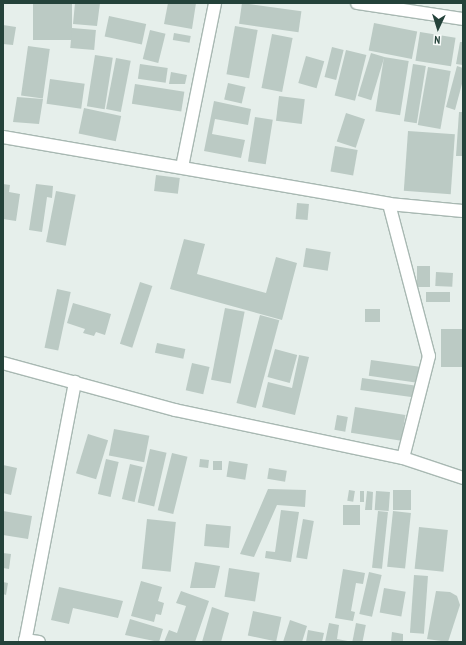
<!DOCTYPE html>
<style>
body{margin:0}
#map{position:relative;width:466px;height:645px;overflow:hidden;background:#e6efeb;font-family:"PT Sans Narrow",sans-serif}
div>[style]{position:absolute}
.building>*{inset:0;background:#bbcac4;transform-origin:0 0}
.roads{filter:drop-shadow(1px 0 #a8b8b2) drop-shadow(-1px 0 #a8b8b2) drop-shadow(0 1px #a8b8b2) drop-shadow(0 -1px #a8b8b2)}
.minor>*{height:12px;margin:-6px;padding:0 6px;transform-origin:6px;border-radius:6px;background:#fff}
span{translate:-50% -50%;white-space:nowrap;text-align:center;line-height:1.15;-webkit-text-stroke:3.5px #f7fbf9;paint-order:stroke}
.frame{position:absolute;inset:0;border:4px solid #24423a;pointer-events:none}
.north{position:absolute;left:418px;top:8px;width:40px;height:40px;-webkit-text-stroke:3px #f7fbf9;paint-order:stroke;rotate:184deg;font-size:11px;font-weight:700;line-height:16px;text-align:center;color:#24423a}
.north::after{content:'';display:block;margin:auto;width:14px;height:18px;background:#24423a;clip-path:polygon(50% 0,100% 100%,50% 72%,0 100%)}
</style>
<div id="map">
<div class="building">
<i style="left:33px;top:3px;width:39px;height:37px"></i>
<i style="clip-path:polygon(75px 3px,100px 3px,97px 26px,73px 24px)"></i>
<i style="clip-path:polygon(168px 3px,196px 3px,192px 29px,164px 24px)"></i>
<i style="left:242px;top:3px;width:60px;height:21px;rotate:8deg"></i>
<i style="left:109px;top:16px;width:38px;height:21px;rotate:12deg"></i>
<i style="left:374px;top:23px;width:44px;height:28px;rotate:11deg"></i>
<i style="clip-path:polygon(3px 25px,16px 27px,13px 45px,3px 44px)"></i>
<i style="left:235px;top:26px;width:23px;height:49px;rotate:10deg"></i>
<i style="left:72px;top:28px;width:24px;height:20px;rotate:5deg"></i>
<i style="left:150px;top:30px;width:16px;height:30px;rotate:14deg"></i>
<i style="left:420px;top:32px;width:36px;height:29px;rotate:9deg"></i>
<i style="left:174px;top:33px;width:17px;height:7px;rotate:10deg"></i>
<i style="left:272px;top:34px;width:21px;height:55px;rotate:11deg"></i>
<i style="clip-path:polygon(460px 42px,463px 42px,463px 65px,456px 64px)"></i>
<i style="left:28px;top:46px;width:22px;height:50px;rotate:8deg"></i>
<i style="left:332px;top:47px;width:12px;height:31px;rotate:14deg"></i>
<i style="left:346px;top:50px;width:21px;height:47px;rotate:14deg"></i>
<i style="left:371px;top:53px;width:14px;height:45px;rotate:17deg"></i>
<i style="left:95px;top:55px;width:18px;height:52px;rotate:9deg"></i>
<i style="left:306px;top:56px;width:19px;height:28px;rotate:16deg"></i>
<i style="left:384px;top:57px;width:25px;height:55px;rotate:9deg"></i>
<i style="left:116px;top:58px;width:15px;height:52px;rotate:11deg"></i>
<i style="left:140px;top:64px;width:28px;height:15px;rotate:8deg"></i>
<i style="left:413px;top:64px;width:13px;height:58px;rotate:9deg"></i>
<i style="clip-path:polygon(457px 66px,463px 68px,463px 80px,455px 110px,446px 107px)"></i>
<i style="left:428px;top:67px;width:23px;height:59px;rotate:10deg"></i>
<i style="clip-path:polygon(171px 72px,187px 75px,185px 84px,169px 84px)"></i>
<i style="left:50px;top:79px;width:35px;height:25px;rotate:8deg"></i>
<i style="left:228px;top:83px;width:18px;height:17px;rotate:13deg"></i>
<i style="left:135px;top:84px;width:50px;height:20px;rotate:9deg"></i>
<i style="left:279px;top:96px;width:26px;height:25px;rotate:7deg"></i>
<i style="clip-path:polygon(17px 97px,43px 99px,39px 124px,13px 122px)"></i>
<i style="clip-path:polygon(214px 101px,251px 109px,248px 125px,215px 119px,212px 134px,245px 140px,241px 158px,204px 151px)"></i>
<i style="left:84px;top:108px;width:38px;height:26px;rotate:12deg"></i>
<i style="clip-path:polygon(459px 112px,463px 112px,463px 156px,456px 156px)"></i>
<i style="left:346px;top:113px;width:20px;height:30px;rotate:18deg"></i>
<i style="left:255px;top:117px;width:18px;height:45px;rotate:9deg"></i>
<i style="left:408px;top:131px;width:47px;height:60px;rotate:4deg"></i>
<i style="left:335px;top:146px;width:23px;height:26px;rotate:10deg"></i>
<i style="left:156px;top:175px;width:24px;height:16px;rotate:7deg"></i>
<i style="clip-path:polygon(3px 184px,10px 185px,9px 192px,20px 194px,16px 221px,3px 219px)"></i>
<i style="clip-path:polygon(36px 184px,53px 186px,52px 198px,47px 197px,42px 232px,29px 230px)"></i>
<i style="left:56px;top:191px;width:20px;height:52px;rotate:11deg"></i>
<i style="left:297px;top:203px;width:12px;height:16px;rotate:5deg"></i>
<i style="clip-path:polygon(184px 239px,205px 244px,197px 274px,266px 293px,276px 257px,297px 263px,282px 320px,170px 289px)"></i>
<i style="left:306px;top:248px;width:25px;height:19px;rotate:9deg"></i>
<i style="left:417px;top:266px;width:13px;height:21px"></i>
<i style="left:436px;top:272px;width:17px;height:14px;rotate:3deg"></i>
<i style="left:140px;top:282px;width:13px;height:65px;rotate:18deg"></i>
<i style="left:57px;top:289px;width:14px;height:60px;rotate:12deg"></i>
<i style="left:450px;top:292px;width:10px;height:24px;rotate:90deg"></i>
<i style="clip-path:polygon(73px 303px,111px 314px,105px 335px,96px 332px,94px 336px,83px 333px,85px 329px,67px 323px)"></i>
<i style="left:225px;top:308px;width:20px;height:73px;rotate:11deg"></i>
<i style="left:365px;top:309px;width:15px;height:13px"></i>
<i style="left:260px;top:315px;width:20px;height:91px;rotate:15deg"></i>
<i style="left:441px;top:329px;width:22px;height:38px"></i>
<i style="left:157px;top:343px;width:29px;height:10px;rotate:12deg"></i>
<i style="left:275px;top:349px;width:23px;height:29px;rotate:15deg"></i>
<i style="clip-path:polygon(299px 355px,309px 357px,295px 415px,262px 407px,268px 382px,292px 388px)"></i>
<i style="left:371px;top:360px;width:49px;height:16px;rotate:8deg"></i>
<i style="left:192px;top:363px;width:18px;height:28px;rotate:13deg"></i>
<i style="left:362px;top:378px;width:55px;height:12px;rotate:8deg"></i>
<i style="left:355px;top:407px;width:51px;height:26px;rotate:9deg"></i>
<i style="left:337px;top:415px;width:11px;height:15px;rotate:10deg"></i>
<i style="left:114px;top:429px;width:36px;height:27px;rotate:11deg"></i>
<i style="left:88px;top:434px;width:21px;height:41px;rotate:17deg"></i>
<i style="left:150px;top:449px;width:17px;height:55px;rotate:13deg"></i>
<i style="left:172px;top:453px;width:16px;height:59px;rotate:14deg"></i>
<i style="left:106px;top:459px;width:13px;height:36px;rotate:13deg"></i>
<i style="left:200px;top:459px;width:9px;height:8px;rotate:6deg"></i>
<i style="left:213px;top:461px;width:9px;height:9px"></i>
<i style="left:229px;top:461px;width:19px;height:16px;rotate:9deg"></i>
<i style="left:130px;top:464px;width:13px;height:36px;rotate:13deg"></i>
<i style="clip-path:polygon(3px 465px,17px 468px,11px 495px,3px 493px)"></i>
<i style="left:269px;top:468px;width:18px;height:11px;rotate:9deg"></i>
<i style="clip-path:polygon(268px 489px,306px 490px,305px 507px,277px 505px,254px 557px,240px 554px)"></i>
<i style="left:349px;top:490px;width:6px;height:11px;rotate:9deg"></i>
<i style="left:393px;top:490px;width:18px;height:20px"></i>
<i style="left:360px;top:491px;width:4px;height:11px"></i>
<i style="clip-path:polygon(367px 491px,373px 492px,372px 510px,365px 510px)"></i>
<i style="left:376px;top:491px;width:14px;height:19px;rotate:4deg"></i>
<i style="left:343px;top:505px;width:17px;height:20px"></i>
<i style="clip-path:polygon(281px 510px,299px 512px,291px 562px,265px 558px,266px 551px,275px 552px)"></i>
<i style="clip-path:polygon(3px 511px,32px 516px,28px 539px,3px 535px)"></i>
<i style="left:378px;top:511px;width:10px;height:57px;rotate:6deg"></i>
<i style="left:393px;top:511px;width:18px;height:56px;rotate:6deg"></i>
<i style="left:147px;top:519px;width:29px;height:50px;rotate:6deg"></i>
<i style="left:303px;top:519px;width:11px;height:39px;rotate:10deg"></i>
<i style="left:206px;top:524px;width:25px;height:22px;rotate:5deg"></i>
<i style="left:419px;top:527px;width:29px;height:42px;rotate:6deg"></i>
<i style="clip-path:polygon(3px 553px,11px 554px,9px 569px,3px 568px)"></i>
<i style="clip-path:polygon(195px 562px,220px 566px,215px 588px,190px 588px)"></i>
<i style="left:229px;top:568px;width:31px;height:29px;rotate:9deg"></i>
<i style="clip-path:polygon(343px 569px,365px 573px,363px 584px,356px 583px,351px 611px,355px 612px,353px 621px,335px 618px)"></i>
<i style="left:369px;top:572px;width:13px;height:43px;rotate:13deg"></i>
<i style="left:414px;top:575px;width:14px;height:58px;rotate:4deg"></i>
<i style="clip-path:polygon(141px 581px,162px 587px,158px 601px,164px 603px,161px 615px,156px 614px,154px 622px,131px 616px)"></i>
<i style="clip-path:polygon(3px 582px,8px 583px,6px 595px,3px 594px)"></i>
<i style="clip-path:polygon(59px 587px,123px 601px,118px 618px,73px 608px,69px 624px,51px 620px)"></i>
<i style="left:384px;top:588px;width:22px;height:25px;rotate:10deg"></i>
<i style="clip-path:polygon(181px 591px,209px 601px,195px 642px,164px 642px,169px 630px,177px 633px,186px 606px,176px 603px)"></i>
<i style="clip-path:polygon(436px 591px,450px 592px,457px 596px,460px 605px,448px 642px,427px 639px)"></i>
<i style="clip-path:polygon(212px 607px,229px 613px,221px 642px,202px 642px)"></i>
<i style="left:253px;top:611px;width:29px;height:25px;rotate:12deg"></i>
<i style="clip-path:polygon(130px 619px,163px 629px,159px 642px,125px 635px)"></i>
<i style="clip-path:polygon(290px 620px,307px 626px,302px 642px,283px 642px)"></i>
<i style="clip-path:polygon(329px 623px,339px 625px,337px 639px,353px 642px,325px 642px)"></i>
<i style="left:356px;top:623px;width:10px;height:19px;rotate:11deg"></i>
<i style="clip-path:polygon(308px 630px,324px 633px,322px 642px,306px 642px)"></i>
<i style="clip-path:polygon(392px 632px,403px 634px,403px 642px,391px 642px)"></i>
</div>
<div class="roads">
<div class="minor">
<i style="left:357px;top:3px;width:107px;rotate:8.6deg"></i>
<i style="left:3px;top:137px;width:392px;rotate:9.8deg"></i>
<i style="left:389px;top:204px;width:74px;rotate:5.4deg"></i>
<i style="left:182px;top:167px;width:167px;rotate:-78.6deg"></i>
<i style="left:389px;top:204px;width:157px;rotate:75.3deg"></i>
<i style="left:429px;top:356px;width:105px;rotate:104.3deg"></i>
<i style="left:3px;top:363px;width:178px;rotate:15.3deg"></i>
<i style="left:175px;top:410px;width:233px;rotate:11.9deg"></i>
<i style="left:403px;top:458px;width:63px;rotate:18.4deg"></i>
<i style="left:25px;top:640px;width:14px;rotate:8deg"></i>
<i style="left:25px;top:642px;width:265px;rotate:-79.1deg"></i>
</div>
</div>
<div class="frame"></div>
<div class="north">N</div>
</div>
